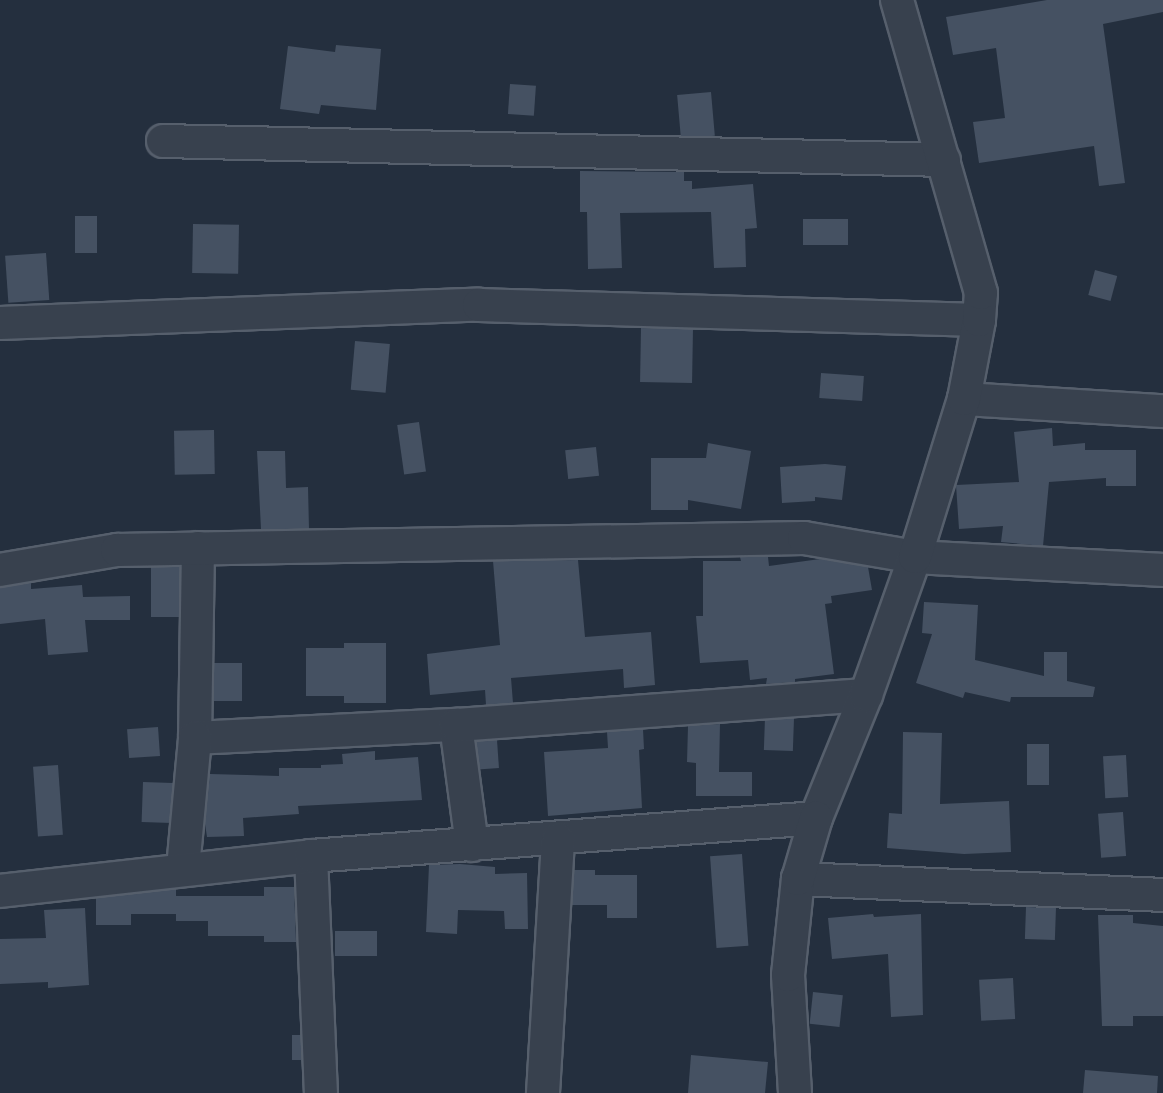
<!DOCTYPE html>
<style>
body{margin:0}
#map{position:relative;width:1163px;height:1093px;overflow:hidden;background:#242f3e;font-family:Poppins,sans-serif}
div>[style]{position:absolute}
.building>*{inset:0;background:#455162;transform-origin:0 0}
.roads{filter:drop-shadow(2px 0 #565f6c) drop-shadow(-2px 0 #565f6c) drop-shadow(0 2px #565f6c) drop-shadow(0 -2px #565f6c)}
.minor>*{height:32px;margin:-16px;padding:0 16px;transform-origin:16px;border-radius:16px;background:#38414e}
span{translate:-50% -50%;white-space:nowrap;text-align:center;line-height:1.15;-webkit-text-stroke:4.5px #1d2633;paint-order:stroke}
</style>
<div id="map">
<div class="building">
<i style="clip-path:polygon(1047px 0,1163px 0,1163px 12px,1103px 24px,1125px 183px,1099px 186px,1094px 146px,979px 163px,973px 122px,1005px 118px,996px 48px,953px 55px,946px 17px)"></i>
<i style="clip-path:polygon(336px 45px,381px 49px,376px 110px,321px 105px,319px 114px,280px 109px,288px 46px,335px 52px)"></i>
<i style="left:510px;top:84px;width:26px;height:30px;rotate:4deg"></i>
<i style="left:711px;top:92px;width:44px;height:34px;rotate:85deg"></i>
<i style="clip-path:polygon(580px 171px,684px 172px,684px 181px,692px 181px,692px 189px,753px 184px,757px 228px,745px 229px,746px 267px,714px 268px,711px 212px,620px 213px,622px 268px,588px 269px,587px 212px,580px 212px)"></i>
<i style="left:75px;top:216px;width:22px;height:37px"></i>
<i style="left:803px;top:219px;width:45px;height:26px"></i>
<i style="left:193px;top:224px;width:46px;height:49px;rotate:1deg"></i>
<i style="left:46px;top:253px;width:47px;height:41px;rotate:86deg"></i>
<i style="left:1095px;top:270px;width:23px;height:26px;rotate:15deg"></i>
<i style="left:641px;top:328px;width:52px;height:54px;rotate:1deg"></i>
<i style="left:355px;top:341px;width:35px;height:49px;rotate:5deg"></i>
<i style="left:821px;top:373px;width:43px;height:25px;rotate:4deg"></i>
<i style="left:419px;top:422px;width:50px;height:22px;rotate:82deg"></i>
<i style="clip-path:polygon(1052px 428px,1053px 446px,1085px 443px,1085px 450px,1136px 450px,1136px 486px,1106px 486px,1106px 478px,1049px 482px,1043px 546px,1001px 542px,1003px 526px,959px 529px,956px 485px,1019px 482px,1014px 432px)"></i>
<i style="left:214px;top:430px;width:44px;height:40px;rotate:89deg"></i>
<i style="clip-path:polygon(708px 443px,751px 451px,741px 509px,688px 500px,688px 510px,651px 510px,651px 458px,706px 458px)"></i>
<i style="left:596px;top:447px;width:29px;height:31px;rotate:84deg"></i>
<i style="clip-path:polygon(257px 451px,285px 451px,286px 488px,308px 487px,309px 529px,261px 529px)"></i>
<i style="clip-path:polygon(825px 464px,846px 466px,842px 500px,815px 497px,815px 501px,782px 503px,780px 467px)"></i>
<i style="clip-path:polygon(740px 557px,768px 557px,769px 566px,820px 559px,868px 567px,872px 590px,831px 596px,832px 603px,825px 604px,834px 674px,795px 679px,795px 682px,766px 684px,767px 678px,750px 680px,748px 660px,700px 663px,696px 616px,703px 616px,703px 561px,741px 561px)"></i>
<i style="clip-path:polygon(578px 560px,585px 637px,651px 632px,655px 685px,624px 688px,623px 669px,511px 678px,513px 703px,486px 705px,485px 690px,430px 695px,427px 654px,500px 645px,493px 561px)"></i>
<i style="left:151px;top:567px;width:29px;height:50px"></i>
<i style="clip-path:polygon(31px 583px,31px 589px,82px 585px,83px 597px,130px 596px,130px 620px,85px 620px,88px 652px,48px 655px,45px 619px,0 624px,0 588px)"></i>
<i style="clip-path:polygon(924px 602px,978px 605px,975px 660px,1044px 676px,1044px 652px,1067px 652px,1067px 681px,1095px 687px,1093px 697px,1011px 697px,1010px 702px,965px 692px,963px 698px,916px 683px,932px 634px,922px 633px)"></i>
<i style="clip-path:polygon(344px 643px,386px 643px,386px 703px,344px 703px,344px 696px,306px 696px,306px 648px,344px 648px)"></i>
<i style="left:242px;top:663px;width:38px;height:28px;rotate:90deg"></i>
<i style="left:794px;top:718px;width:33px;height:29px;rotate:92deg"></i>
<i style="clip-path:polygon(720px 724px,719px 772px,752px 772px,752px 796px,696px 796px,696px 763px,687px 762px,688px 726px)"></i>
<i style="left:158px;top:727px;width:29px;height:31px;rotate:86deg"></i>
<i style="clip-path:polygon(643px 729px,644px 749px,639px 750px,642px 808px,548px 816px,544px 752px,608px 748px,607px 732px)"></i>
<i style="clip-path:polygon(903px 732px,942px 733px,940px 804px,1009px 801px,1011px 852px,964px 854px,887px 848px,889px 813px,902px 814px)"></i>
<i style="left:497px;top:740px;width:28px;height:21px;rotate:86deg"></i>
<i style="left:1027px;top:744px;width:22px;height:41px"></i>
<i style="clip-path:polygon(375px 751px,375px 760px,418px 757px,422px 800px,298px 806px,299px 814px,243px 818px,244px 836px,207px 837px,205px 824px,210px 774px,279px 776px,279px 768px,321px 768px,321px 765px,343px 764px,342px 754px)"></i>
<i style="left:1126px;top:755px;width:42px;height:23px;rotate:87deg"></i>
<i style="left:58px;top:765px;width:70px;height:25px;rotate:86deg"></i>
<i style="left:143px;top:782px;width:30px;height:40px;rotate:2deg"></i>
<i style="left:1123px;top:812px;width:44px;height:25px;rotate:86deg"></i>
<i style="left:742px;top:854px;width:92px;height:32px;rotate:86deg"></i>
<i style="clip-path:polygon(460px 864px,495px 867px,495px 874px,527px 873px,528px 929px,505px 929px,504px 911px,458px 910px,457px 934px,426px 932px,429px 865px)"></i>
<i style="clip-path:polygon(574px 870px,595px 870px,595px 875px,637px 875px,637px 918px,607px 918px,607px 905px,572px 905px)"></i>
<i style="clip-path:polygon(264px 887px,294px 887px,296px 942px,264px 942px,264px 936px,208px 936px,208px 921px,176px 921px,176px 896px,264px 896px)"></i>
<i style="clip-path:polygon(176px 889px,176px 914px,131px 914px,131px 925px,96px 925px,96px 898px)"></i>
<i style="left:1026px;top:907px;width:30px;height:32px;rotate:2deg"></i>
<i style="clip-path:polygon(85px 908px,89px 985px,48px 988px,48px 982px,0 984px,0 939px,46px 938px,44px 910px)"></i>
<i style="clip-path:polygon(873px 914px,874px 917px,921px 914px,923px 1015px,891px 1017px,888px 954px,832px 959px,828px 918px)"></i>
<i style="clip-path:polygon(1098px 915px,1133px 915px,1133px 923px,1163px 926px,1163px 1016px,1133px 1016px,1133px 1026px,1102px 1026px)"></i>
<i style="left:377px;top:931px;width:25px;height:42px;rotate:90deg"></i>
<i style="left:1013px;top:978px;width:41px;height:34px;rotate:87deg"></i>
<i style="left:813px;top:992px;width:30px;height:32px;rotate:6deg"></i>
<i style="left:292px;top:1035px;width:9px;height:25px"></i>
<i style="clip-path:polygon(691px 1055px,768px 1062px,765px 1093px,688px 1093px)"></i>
<i style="clip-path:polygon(1085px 1070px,1158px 1076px,1157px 1093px,1083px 1093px)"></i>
</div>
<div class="roads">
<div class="minor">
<i style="left:163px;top:141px;width:781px;rotate:1.39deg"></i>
<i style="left:0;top:323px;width:479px;rotate:-2.2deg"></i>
<i style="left:479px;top:305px;width:500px;rotate:1.72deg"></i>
<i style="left:964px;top:399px;width:199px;rotate:3.5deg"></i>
<i style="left:198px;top:548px;width:190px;rotate:90.9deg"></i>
<i style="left:195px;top:738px;width:261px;rotate:-2.9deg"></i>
<i style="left:0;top:570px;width:119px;rotate:-9.7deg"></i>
<i style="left:117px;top:550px;width:687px;rotate:-1deg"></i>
<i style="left:804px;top:538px;width:113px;rotate:9.7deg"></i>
<i style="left:915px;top:557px;width:248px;rotate:3deg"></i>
<i style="left:472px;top:845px;width:121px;rotate:-97.6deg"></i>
<i style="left:456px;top:725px;width:411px;rotate:-4.2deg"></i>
<i style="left:311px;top:856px;width:237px;rotate:87.6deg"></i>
<i style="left:183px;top:868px;width:131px;rotate:-84.7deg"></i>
<i style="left:798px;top:879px;width:365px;rotate:2.5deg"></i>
<i style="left:0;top:891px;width:313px;rotate:-6.4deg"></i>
<i style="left:311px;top:856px;width:506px;rotate:-4.3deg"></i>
<i style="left:816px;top:818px;width:133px;rotate:-67.9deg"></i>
<i style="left:866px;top:695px;width:146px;rotate:-70.5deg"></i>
<i style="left:915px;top:557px;width:165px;rotate:-72.8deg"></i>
<i style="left:964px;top:399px;width:80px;rotate:-79.2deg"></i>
<i style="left:979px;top:320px;width:27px;rotate:-86deg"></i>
<i style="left:981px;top:293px;width:305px;rotate:-106deg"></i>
<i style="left:543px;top:1093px;width:254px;rotate:-86.6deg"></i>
<i style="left:795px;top:1093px;width:118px;rotate:-93.4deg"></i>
<i style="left:788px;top:975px;width:97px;rotate:-84.1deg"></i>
<i style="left:798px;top:879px;width:64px;rotate:-73.6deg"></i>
</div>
</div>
</div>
